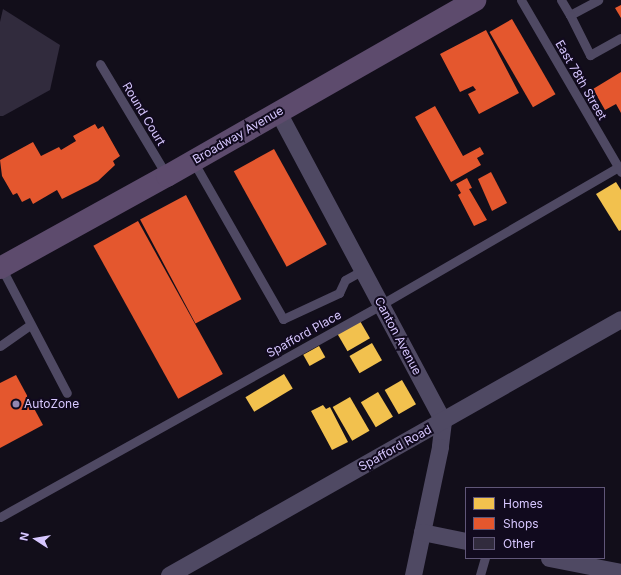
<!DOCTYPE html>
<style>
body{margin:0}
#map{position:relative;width:621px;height:575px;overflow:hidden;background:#120e1a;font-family:Inter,sans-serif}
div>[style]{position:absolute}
.homes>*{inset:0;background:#f2c14e;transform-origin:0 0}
.shops>*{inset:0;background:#e4572e;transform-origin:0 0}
.building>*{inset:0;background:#312b3d}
.service>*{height:9px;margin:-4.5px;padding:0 4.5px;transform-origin:4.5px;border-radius:4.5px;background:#4f4963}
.minor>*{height:17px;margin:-8.5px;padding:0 8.5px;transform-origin:8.5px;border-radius:8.5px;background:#4f4963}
.primary>*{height:22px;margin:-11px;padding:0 11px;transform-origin:11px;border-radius:11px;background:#5d4b6d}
.dots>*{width:11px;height:11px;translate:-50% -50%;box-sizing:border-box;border:2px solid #110a1e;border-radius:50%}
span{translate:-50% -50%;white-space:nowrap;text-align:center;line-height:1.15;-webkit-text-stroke:4px #110a1e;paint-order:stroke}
.street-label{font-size:12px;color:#d7c7ff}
.poi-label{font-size:12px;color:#d7c7ff}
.left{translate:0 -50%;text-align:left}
.legend{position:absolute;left:465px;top:487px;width:140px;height:72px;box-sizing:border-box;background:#110a1e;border:1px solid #605678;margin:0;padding:5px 7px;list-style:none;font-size:12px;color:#d7c7ff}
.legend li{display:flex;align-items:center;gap:8px;height:20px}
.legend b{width:20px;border:1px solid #605678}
.north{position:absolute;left:16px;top:519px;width:40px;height:40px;-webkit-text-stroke:3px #110a1e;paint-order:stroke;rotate:282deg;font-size:11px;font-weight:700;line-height:16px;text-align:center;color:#d7c7ff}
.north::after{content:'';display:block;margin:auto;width:14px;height:18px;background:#d7c7ff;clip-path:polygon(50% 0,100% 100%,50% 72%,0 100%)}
</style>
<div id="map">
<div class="homes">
<i style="clip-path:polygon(616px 182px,621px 190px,621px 230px,619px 231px,596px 194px)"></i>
<i style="left:360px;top:321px;width:20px;height:26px;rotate:60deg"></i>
<i style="left:372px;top:343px;width:20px;height:26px;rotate:60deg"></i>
<i style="left:319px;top:346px;width:13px;height:18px;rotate:61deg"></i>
<i style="left:284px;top:374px;width:17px;height:45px;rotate:59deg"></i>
<i style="left:402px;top:380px;width:28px;height:20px;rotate:60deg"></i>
<i style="left:378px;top:392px;width:29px;height:20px;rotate:59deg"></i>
<i style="left:350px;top:397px;width:39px;height:20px;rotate:60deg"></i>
<i style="clip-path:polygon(323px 405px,326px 409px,330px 407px,348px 442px,332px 450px,311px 411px)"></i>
</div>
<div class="shops">
<i style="clip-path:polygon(621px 5px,621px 18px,615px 8px)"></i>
<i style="left:512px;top:19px;width:87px;height:26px;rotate:60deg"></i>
<i style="clip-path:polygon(486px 30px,519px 93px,479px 114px,468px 94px,476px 90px,473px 86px,460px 92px,440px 54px)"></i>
<i style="clip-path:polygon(621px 72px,621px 113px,616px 104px,605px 110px,593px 89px)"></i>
<i style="clip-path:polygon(435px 106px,463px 156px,480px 147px,484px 154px,477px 158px,481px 165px,451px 182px,415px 117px)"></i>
<i style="clip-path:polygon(95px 124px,98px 129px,103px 126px,120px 156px,113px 161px,115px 165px,98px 181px,62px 199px,57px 190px,33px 204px,30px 198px,22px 202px,17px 193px,13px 195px,2px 176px,0 160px,33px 142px,41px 156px,59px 147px,61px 150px,76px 141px,73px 136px)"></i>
<i style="left:274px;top:149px;width:109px;height:46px;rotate:61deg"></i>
<i style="clip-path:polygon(491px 172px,507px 203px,492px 211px,478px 179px)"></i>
<i style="clip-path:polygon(467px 178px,472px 188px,469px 189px,487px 220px,474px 226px,458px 195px,461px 193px,456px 184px)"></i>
<i style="left:186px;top:195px;width:118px;height:52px;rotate:62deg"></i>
<i style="left:138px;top:221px;width:175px;height:51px;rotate:61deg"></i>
<i style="clip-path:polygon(16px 375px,43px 425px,0 448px,0 383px)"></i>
</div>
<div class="building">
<i style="clip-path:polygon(3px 9px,60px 45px,50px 90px,3px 116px,0 116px,0 22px)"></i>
</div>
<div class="service">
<i style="left:521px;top:0;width:199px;rotate:59.8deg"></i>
<i style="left:561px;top:0;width:17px;rotate:59deg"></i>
<i style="left:570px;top:15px;width:32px;rotate:-28deg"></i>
<i style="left:570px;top:15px;width:45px;rotate:63.4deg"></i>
<i style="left:590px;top:55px;width:35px;rotate:-29deg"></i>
<i style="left:100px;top:64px;width:131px;rotate:59.1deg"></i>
<i style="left:193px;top:161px;width:182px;rotate:60.3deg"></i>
<i style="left:283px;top:319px;width:62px;rotate:-24.9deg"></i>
<i style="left:339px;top:293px;width:14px;rotate:-65deg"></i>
<i style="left:345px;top:280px;width:21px;rotate:-29deg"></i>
<i style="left:1px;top:267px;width:142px;rotate:62.4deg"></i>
<i style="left:0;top:346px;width:37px;rotate:-35deg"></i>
<i style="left:0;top:517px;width:437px;rotate:-29.1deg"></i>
<i style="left:382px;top:304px;width:273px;rotate:-30.1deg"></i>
<i style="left:480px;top:575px;width:18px;rotate:-74deg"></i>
</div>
<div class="minor">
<i style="left:278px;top:112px;width:350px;rotate:61.9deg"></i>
<i style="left:443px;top:421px;width:26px;rotate:97deg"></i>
<i style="left:440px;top:447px;width:131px;rotate:101.9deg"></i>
<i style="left:422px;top:532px;width:45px;rotate:11.6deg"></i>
<i style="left:549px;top:558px;width:73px;rotate:11deg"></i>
<i style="left:169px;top:575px;width:519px;rotate:-29.53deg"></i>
</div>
<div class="primary">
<i style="left:0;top:268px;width:191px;rotate:-28.9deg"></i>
<i style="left:167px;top:176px;width:355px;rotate:-29.7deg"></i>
</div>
<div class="dots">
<i style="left:16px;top:404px;background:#9286af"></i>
</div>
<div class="street-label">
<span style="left:581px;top:80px;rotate:60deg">East 78th Street</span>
<span style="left:144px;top:114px;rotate:59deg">Round Court</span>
<span style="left:238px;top:135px;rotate:-30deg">Broadway Avenue</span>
<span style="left:304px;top:334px;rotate:-29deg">Spafford Place</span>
<span style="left:398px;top:336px;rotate:62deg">Canton Avenue</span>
<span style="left:395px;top:448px;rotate:-29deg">Spafford Road</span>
</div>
<div class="poi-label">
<span class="left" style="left:24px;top:404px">AutoZone</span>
</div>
<ul class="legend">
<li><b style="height:11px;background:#f2c14e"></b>Homes</li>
<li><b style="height:11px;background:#e4572e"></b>Shops</li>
<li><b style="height:11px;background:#312b3d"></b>Other</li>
</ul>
<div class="north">N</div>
</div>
